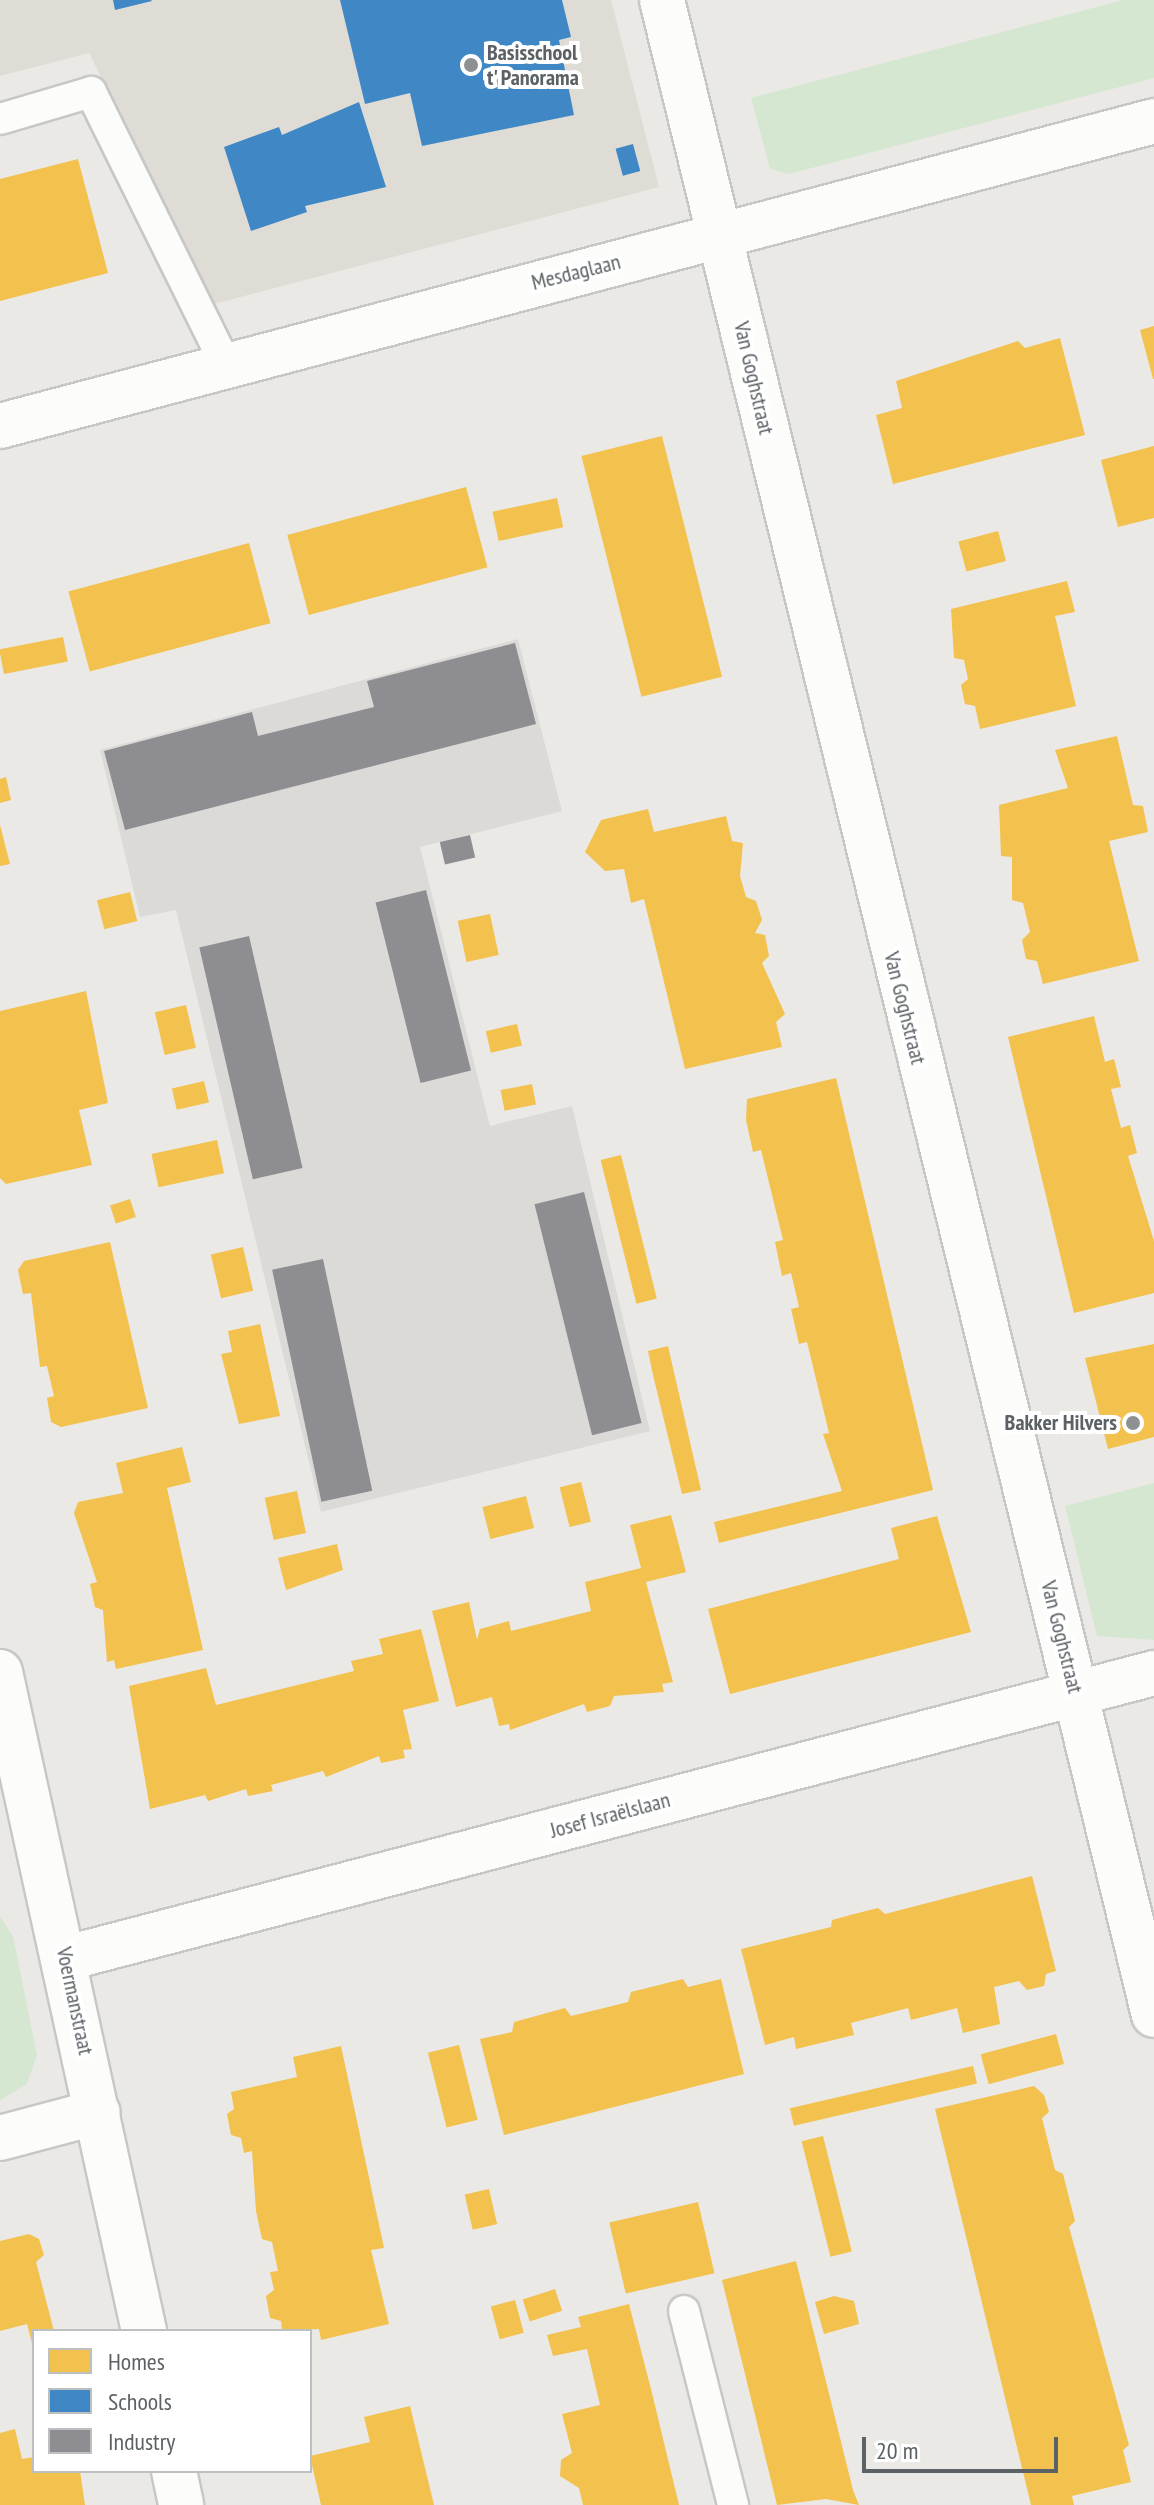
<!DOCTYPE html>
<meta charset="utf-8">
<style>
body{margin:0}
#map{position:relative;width:1154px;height:2505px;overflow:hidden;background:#ebe9e6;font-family:"PT Sans Narrow",sans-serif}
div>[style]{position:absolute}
.industrial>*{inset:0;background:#dcdad7}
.education>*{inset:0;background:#dfdcd5}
.green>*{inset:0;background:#d6e7d1}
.homes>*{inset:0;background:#f2c14e;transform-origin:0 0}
.schools>*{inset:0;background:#3f88c5;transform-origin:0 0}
.industry>*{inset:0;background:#8d8d92;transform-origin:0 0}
.roads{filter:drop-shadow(2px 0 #c7c7c7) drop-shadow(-2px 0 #c7c7c7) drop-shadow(0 2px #c7c7c7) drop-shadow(0 -2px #c7c7c7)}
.service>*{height:30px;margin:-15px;padding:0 15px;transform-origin:15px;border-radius:15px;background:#fcfcfb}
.minor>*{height:44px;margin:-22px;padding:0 22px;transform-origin:22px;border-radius:22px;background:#fcfcfb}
.dots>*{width:22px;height:22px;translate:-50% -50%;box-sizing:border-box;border:4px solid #fff;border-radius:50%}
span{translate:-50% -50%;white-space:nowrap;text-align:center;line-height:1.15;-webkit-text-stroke:8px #fff;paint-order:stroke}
.poi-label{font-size:22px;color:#5b6164;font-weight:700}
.left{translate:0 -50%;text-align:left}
.right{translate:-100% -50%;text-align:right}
.street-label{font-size:22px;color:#5b6164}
.legend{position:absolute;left:32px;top:2329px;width:280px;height:144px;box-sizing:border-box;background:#fff;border:2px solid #bdc0c1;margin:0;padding:10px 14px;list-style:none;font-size:24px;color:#5b6164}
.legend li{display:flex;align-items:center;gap:16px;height:40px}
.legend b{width:40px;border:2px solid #bdc0c1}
.scale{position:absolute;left:862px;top:2437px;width:196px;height:36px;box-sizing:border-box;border:4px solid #5b6164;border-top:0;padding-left:10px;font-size:24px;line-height:28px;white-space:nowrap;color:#5b6164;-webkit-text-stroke:6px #fff;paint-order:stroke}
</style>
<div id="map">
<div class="industrial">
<i style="clip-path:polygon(518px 639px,562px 811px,420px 847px,490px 1126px,572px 1106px,650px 1431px,321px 1512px,176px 910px,140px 917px,100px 750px)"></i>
</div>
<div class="education">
<i style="clip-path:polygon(0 0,611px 0,659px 187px,214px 304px,89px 53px,0 76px)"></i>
</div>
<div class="green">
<i style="clip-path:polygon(1123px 0,1154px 0,1154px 78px,789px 174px,770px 169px,751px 98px)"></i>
<i style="clip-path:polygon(1154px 1483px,1154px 1640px,1097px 1636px,1065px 1506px)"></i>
<i style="clip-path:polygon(0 1916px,13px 1936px,37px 2055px,27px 2084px,0 2100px)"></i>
</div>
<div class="homes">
<i style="clip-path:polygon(78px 159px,108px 273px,0 301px,0 179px)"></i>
<i style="clip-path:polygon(1154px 326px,1154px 379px,1153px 379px,1140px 330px)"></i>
<i style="clip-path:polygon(1060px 338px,1085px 435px,893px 484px,876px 415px,902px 408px,896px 381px,1018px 341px,1025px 348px)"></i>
<i style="left:662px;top:436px;width:248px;height:83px;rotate:76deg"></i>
<i style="clip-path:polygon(1154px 446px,1154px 518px,1118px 527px,1101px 460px)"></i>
<i style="left:466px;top:487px;width:83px;height:185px;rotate:75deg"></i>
<i style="left:557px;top:498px;width:30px;height:66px;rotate:78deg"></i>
<i style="left:998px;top:531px;width:31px;height:41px;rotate:75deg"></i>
<i style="left:249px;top:543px;width:83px;height:187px;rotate:75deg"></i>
<i style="clip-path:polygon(1067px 581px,1075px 612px,1055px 616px,1076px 706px,980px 729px,975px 706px,965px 704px,961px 685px,968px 679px,964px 660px,954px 658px,951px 609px)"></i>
<i style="left:63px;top:637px;width:25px;height:65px;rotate:79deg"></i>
<i style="clip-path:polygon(1117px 736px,1133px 805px,1143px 806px,1148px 832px,1109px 841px,1139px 961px,1043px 984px,1037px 961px,1026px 959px,1022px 940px,1030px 932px,1023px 903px,1012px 900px,1012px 857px,1001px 856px,999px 805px,1068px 788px,1055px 750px)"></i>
<i style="clip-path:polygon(6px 777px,11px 800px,0 803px,0 779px)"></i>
<i style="clip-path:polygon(648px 809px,654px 832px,726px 816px,732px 841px,743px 843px,740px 876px,746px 897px,756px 901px,762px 920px,755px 933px,765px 935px,769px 956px,762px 963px,785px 1014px,776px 1022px,782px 1047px,685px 1069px,644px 899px,631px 903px,624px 869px,605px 871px,585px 852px,601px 820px)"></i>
<i style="clip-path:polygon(0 825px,10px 864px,0 866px)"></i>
<i style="left:130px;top:892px;width:30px;height:34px;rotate:76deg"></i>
<i style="left:490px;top:914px;width:42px;height:33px;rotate:78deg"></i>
<i style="clip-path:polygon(86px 991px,108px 1103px,79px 1110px,92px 1165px,6px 1184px,0 1178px,0 1011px)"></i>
<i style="left:186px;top:1005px;width:44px;height:32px;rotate:77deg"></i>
<i style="clip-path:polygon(1094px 1016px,1105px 1062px,1114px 1059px,1121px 1087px,1111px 1089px,1121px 1128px,1130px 1125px,1137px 1153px,1128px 1156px,1154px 1241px,1154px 1293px,1074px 1313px,1008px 1037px)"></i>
<i style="left:517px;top:1024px;width:22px;height:32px;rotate:77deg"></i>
<i style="clip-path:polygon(836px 1078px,933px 1490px,719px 1543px,714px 1522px,842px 1491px,823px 1434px,829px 1433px,807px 1342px,799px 1344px,791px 1309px,799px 1307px,791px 1273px,782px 1276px,775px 1242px,783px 1240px,761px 1150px,753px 1152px,746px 1120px,747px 1099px)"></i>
<i style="left:204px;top:1081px;width:22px;height:33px;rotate:77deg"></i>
<i style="left:532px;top:1084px;width:21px;height:32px;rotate:79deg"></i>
<i style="left:217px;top:1140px;width:34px;height:67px;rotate:78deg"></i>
<i style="left:621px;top:1155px;width:148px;height:21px;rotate:76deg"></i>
<i style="left:130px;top:1199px;width:19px;height:21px;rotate:72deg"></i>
<i style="clip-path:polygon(110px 1242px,148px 1408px,61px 1427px,51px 1422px,47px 1398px,54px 1396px,47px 1366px,40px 1367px,31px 1293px,23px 1294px,18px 1270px,24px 1261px)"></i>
<i style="left:243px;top:1247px;width:45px;height:33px;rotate:77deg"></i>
<i style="clip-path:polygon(260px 1324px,280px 1416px,239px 1424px,221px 1354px,232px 1352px,228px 1331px)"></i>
<i style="clip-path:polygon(1154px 1344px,1154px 1437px,1108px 1449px,1085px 1358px)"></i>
<i style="clip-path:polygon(668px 1346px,701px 1490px,682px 1494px,653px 1375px,648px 1351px)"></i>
<i style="clip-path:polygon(182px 1447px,191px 1482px,167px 1488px,203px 1650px,116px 1669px,114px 1660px,107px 1662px,103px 1610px,95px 1607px,90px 1584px,97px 1582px,74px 1513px,78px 1502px,123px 1493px,116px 1463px)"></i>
<i style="left:581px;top:1482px;width:41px;height:22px;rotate:76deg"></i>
<i style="left:297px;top:1491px;width:43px;height:33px;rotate:78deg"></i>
<i style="left:526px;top:1496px;width:33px;height:45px;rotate:76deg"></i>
<i style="clip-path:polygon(671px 1515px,686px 1572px,646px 1582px,673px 1682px,662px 1684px,664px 1692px,614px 1696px,610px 1706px,587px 1712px,584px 1704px,510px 1730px,509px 1724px,499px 1726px,492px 1697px,456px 1707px,432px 1611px,469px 1602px,477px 1640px,480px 1629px,509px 1621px,511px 1631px,591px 1611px,585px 1582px,641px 1568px,630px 1525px)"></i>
<i style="clip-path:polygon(937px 1516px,971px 1632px,730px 1694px,708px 1609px,899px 1559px,891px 1528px)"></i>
<i style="clip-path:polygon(337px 1544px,343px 1570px,286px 1590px,278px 1558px)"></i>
<i style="clip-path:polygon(421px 1629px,439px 1701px,403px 1710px,412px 1749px,403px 1750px,405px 1758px,381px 1763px,379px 1756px,326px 1777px,323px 1771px,271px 1785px,273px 1791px,248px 1796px,246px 1789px,208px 1801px,205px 1795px,150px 1809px,129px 1686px,206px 1668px,216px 1705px,354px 1671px,351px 1661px,383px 1654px,379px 1639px)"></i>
<i style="clip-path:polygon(1032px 1876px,1056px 1971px,1046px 1974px,1044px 1986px,1027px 1990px,1019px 1981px,994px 1987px,1000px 2024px,963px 2033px,957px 2008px,911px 2020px,908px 2008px,851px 2023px,854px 2035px,796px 2049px,794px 2037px,765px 2045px,741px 1949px,831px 1927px,832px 1920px,854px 1914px,878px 1908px,885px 1914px)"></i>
<i style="clip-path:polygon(683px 1979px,688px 1987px,721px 1979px,744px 2074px,504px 2135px,480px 2039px,512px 2032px,514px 2022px,565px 2008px,571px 2016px,600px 2009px,628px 2002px,631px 1992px)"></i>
<i style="left:1056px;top:2034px;width:31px;height:78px;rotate:75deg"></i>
<i style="left:459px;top:2045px;width:77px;height:32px;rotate:76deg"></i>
<i style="clip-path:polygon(341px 2046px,384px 2248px,371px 2250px,389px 2324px,321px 2340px,319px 2329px,282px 2331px,281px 2321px,270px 2318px,266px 2296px,274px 2290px,270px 2272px,278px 2271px,272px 2242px,262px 2239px,256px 2211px,252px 2151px,244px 2153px,241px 2138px,231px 2135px,227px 2114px,234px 2109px,231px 2092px,297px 2077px,293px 2057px)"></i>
<i style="left:973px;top:2066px;width:18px;height:188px;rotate:77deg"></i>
<i style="clip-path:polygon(1034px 2086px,1044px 2095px,1049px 2112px,1042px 2118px,1055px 2170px,1063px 2174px,1075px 2221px,1069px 2227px,1129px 2445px,1123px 2450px,1131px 2482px,1072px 2496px,1074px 2505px,1031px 2505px,935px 2109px)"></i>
<i style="left:823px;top:2136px;width:119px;height:22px;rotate:76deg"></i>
<i style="left:489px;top:2189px;width:36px;height:25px;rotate:77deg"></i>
<i style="left:698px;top:2202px;width:73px;height:91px;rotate:77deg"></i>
<i style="clip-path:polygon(29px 2234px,39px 2239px,44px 2255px,36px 2262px,54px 2331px,34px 2331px,33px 2347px,27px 2324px,0 2331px,0 2241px)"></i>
<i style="clip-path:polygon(796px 2261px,853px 2490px,859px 2505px,826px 2499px,777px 2505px,722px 2280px)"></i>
<i style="left:555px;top:2289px;width:23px;height:34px;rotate:72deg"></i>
<i style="clip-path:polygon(834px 2296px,854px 2301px,859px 2324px,824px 2334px,815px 2302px)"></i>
<i style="left:515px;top:2300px;width:34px;height:25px;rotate:75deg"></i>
<i style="clip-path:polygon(629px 2304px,652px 2393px,679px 2505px,583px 2505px,579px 2488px,560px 2476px,561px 2460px,572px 2453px,562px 2414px,600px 2405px,587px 2349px,553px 2356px,547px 2335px,581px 2327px,578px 2317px)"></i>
<i style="clip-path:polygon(410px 2406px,434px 2505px,321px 2505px,310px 2456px,370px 2442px,364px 2417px)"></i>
<i style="clip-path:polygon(15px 2429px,22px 2459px,34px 2457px,34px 2471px,80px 2471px,85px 2505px,0 2505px,0 2433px)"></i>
</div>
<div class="schools">
<i style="clip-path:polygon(113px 0,151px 0,152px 1px,115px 10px)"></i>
<i style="clip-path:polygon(340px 0,562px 0,571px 37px,559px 40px,574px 115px,422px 146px,410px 93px,365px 104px)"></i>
<i style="clip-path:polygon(359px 102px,386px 187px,305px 206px,307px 212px,251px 231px,224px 147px,279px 127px,282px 135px)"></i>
<i style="left:633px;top:144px;width:28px;height:18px;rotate:75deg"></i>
</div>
<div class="industry">
<i style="clip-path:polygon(515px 643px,536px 724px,125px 830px,104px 751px,252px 712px,258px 736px,374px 707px,367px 681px)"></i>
<i style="left:470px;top:835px;width:23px;height:31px;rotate:77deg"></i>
<i style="left:426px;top:890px;width:186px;height:52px;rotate:76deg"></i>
<i style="left:249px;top:936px;width:238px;height:51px;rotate:77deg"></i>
<i style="left:584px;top:1192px;width:238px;height:51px;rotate:76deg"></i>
<i style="left:323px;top:1259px;width:237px;height:52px;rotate:78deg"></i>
</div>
<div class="roads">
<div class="service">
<i style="left:0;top:119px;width:95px;rotate:-16.5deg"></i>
<i style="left:91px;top:92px;width:302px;rotate:63.7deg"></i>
<i style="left:684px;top:2311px;width:200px;rotate:75.8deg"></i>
</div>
<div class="minor">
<i style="left:662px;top:0;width:2074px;rotate:76.28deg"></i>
<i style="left:0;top:426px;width:1194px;rotate:-14.8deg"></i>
<i style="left:0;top:1672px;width:675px;rotate:77.67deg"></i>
<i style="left:67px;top:1958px;width:1124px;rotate:-14.69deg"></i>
<i style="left:0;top:2138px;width:101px;rotate:-14.9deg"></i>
<i style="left:174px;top:2471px;width:35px;rotate:78deg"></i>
</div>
</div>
<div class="dots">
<i style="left:471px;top:65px;background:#8d9192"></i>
<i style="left:1133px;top:1423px;background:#8d9192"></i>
</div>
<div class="poi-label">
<span class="left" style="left:487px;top:65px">Basisschool<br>t' Panorama</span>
<span class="right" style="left:1117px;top:1423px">Bakker Hilvers</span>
</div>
<div class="street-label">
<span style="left:576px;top:272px;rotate:-14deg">Mesdaglaan</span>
<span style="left:754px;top:378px;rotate:77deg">Van Goghstraat</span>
<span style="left:905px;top:1008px;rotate:76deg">Van Goghstraat</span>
<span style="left:1062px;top:1637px;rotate:76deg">Van Goghstraat</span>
<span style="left:610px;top:1815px;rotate:-15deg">Josef Israëlslaan</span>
<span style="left:75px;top:2001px;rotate:78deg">Voermanstraat</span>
</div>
<ul class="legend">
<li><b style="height:22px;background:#f2c14e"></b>Homes</li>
<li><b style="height:22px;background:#3f88c5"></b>Schools</li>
<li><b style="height:22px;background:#8d8d92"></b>Industry</li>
</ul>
<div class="scale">20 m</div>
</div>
